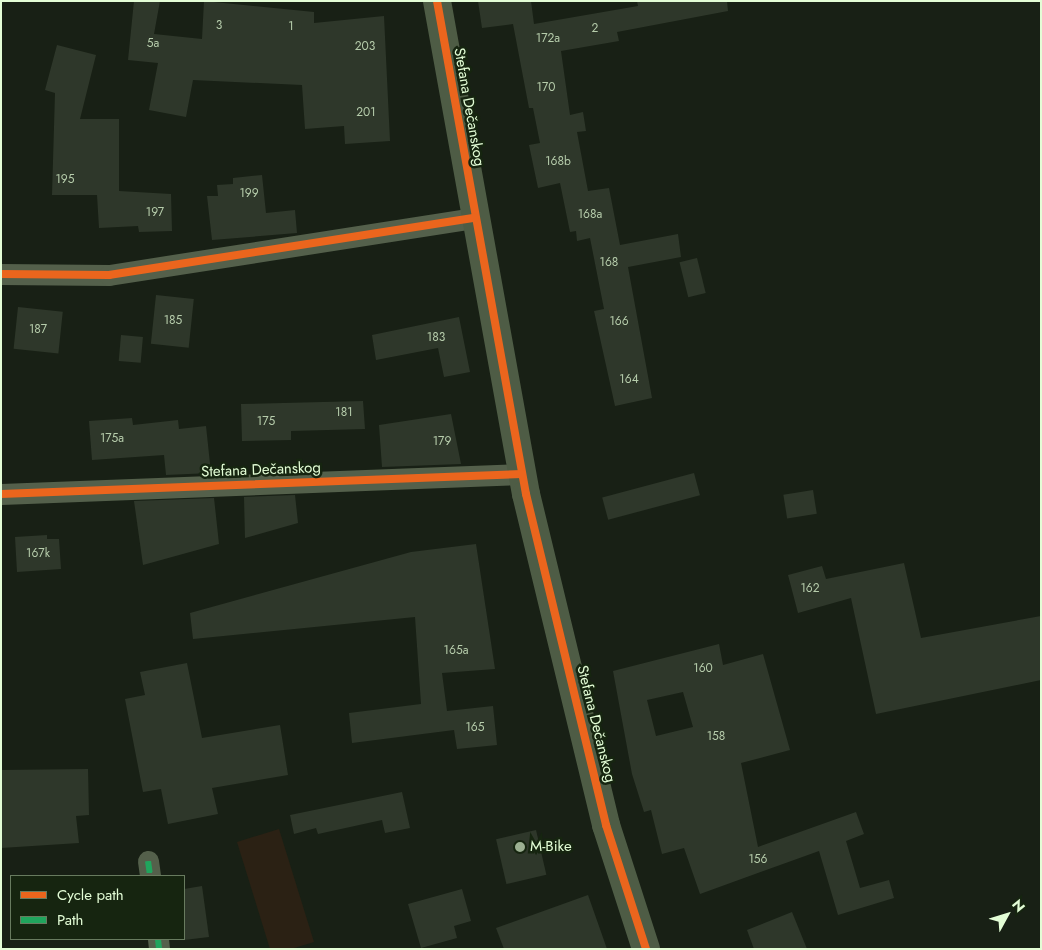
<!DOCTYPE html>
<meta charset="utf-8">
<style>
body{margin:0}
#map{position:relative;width:1042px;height:950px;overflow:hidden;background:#182015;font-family:Jost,sans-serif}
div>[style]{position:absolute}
.green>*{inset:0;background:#2b2114}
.building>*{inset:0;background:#2e372a;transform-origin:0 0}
.street>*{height:21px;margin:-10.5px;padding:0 10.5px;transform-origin:10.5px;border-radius:10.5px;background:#54604b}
.secondary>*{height:28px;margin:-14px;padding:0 14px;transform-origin:14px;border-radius:14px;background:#4e5c45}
.quiet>*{height:6px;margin-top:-3px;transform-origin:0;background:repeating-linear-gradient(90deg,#20a55d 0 12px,transparent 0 18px)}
.cycleway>*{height:8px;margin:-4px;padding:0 4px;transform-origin:4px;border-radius:4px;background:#eb651d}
.dots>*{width:14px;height:14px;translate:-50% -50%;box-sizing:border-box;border:2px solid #162510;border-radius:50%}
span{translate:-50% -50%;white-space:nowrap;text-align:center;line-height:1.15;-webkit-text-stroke:5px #162510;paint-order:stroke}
.number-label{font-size:12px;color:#b6ccab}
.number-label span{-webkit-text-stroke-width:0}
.street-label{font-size:15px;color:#e3fdd6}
.poi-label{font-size:15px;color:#e3fdd6}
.left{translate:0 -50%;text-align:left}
.frame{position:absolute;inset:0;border:2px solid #e3fdd6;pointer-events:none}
.legend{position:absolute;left:10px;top:875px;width:175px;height:65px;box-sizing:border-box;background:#162510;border:1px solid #687b5f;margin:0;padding:6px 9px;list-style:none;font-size:15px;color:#e3fdd6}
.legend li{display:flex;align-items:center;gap:10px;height:25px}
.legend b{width:25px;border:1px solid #687b5f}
.north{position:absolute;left:982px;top:890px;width:50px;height:50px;-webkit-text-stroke:4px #162510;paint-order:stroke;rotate:51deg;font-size:14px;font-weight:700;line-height:20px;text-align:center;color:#e3fdd6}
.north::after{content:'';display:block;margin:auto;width:18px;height:22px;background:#e3fdd6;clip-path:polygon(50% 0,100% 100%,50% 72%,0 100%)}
</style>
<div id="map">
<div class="green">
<i style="clip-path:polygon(279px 829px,314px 942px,291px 949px,270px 949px,237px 842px)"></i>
</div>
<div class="building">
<i style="clip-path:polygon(134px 1px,160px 1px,154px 34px,202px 39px,204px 1px,314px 12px,314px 23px,384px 16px,390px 141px,345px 144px,344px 126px,305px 129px,302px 85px,193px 80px,186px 117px,149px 110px,158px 63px,128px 60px)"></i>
<i style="clip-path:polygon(478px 1px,531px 1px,534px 24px,638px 6px,637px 1px,727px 1px,728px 11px,617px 32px,619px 41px,561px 51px,570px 115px,583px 112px,586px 131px,577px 132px,588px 191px,609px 188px,620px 245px,678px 234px,681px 257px,628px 267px,652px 398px,615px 406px,594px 311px,604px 309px,590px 238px,577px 241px,576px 231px,570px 232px,560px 183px,538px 188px,529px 145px,540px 143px,533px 108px,529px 108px,513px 24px,482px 28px)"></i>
<i style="clip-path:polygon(57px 45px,96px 55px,80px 119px,119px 119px,119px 191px,171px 194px,172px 231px,139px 232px,138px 226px,99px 228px,97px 195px,52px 195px,55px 93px,45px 90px)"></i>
<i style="clip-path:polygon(262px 175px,266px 213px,295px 210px,297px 233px,212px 240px,207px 196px,218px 196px,217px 185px,233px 184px,233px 178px)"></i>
<i style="left:697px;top:258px;width:36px;height:18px;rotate:76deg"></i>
<i style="left:156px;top:295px;width:38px;height:49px;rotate:6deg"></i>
<i style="left:18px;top:307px;width:45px;height:42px;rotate:6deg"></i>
<i style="clip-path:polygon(459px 317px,470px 372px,444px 377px,438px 348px,376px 360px,372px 335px)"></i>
<i style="left:121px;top:335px;width:22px;height:26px;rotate:5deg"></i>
<i style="clip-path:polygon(363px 401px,365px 429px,291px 431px,291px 440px,242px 441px,241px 404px)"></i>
<i style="clip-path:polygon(451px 414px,461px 464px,382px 467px,379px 425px)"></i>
<i style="clip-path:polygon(132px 418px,133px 425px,178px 420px,179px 429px,206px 426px,211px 473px,166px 475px,164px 455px,92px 460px,89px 421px)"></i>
<i style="left:694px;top:473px;width:23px;height:95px;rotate:75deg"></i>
<i style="left:813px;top:490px;width:24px;height:30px;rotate:81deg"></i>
<i style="clip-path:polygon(295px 495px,298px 523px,245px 538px,244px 497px)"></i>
<i style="clip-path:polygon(214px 498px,219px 544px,143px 565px,134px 501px)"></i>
<i style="clip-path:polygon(47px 535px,47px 539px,59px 539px,61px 569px,17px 572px,15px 537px)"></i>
<i style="clip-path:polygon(476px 544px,495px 669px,442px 673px,447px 711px,493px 706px,497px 745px,457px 749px,454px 730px,352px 743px,349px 713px,421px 704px,415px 617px,193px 639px,190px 613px,411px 552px)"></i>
<i style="clip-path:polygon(904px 563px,921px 638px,1041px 616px,1041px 680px,876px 714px,851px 598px,798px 613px,788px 575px,822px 566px,826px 579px)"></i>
<i style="clip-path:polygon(evenodd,719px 644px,723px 665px,763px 654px,790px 750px,741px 763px,758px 847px,856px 812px,864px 834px,846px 841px,860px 888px,889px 880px,894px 898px,838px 915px,819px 851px,700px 894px,684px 848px,662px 854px,651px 810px,644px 812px,632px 774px,613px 671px,719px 644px,683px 692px,693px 727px,656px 736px,647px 700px,683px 692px)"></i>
<i style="clip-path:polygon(187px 663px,202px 738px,280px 725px,288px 775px,212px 788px,218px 814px,168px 824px,161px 789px,143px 792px,125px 699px,145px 695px,140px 672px)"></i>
<i style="clip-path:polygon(88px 769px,89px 815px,76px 816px,79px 843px,1px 848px,1px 770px)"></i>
<i style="clip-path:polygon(402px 792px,410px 828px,385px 833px,382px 820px,318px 834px,316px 828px,294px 834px,290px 815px)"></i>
<i style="left:536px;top:830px;width:46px;height:41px;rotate:77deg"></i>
<i style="clip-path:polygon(202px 886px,209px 937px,184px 940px,184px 889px)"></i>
<i style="clip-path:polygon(462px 889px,471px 921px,454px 926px,457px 938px,421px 948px,408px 904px)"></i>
<i style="clip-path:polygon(588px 895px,607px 949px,504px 949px,496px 928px)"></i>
<i style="clip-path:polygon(792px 912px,807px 949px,754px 949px,747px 930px)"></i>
</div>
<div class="street">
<i style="left:1px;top:274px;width:108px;rotate:0.5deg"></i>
<i style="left:109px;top:275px;width:370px;rotate:-8.9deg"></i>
<i style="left:1px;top:494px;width:521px;rotate:-2.2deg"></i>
<i style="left:148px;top:861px;width:15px;rotate:82deg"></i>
<i style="left:158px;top:939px;width:10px;rotate:84deg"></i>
</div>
<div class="secondary">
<i style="left:437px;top:1px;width:501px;rotate:79.77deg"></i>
<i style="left:526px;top:494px;width:341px;rotate:76.4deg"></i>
<i style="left:606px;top:825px;width:130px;rotate:72.1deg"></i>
</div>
<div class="quiet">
<i style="left:148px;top:861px;width:15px;rotate:82deg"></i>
<i style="left:158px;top:939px;width:10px;rotate:84deg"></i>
</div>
<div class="cycleway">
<i style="left:437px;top:1px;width:501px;rotate:79.77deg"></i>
<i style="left:526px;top:494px;width:341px;rotate:76.4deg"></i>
<i style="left:606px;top:825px;width:130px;rotate:72.1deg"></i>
<i style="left:1px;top:274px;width:108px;rotate:0.5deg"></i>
<i style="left:109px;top:275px;width:370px;rotate:-8.9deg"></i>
<i style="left:1px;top:494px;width:521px;rotate:-2.2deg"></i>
</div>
<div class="dots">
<i style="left:520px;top:847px;background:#9cb092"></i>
</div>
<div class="number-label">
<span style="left:219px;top:26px">3</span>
<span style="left:291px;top:27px">1</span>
<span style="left:595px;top:29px">2</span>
<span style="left:548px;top:39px">172a</span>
<span style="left:153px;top:44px">5a</span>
<span style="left:365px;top:47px">203</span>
<span style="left:546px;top:88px">170</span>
<span style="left:366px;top:113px">201</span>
<span style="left:558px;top:162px">168b</span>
<span style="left:65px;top:180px">195</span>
<span style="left:249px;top:194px">199</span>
<span style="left:155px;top:213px">197</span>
<span style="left:590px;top:215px">168a</span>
<span style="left:609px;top:263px">168</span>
<span style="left:173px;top:321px">185</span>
<span style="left:619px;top:322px">166</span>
<span style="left:38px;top:330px">187</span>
<span style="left:436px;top:338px">183</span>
<span style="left:629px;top:380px">164</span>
<span style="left:344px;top:413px">181</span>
<span style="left:266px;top:422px">175</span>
<span style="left:112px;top:439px">175a</span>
<span style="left:442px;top:442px">179</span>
<span style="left:38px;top:554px">167k</span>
<span style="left:810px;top:589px">162</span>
<span style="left:456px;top:651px">165a</span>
<span style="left:703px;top:669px">160</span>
<span style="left:475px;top:728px">165</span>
<span style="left:716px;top:737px">158</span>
<span style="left:758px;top:860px">156</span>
</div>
<div class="street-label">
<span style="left:469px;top:107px;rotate:80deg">Stefana Dečanskog</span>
<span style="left:261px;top:470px;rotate:-2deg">Stefana Dečanskog</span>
<span style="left:596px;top:724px;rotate:76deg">Stefana Dečanskog</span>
</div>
<div class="poi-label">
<span class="left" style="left:530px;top:847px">M-Bike</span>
</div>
<div class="frame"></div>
<ul class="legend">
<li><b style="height:6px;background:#eb651d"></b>Cycle path</li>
<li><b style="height:6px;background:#20a55d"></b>Path</li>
</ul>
<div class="north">N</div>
</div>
